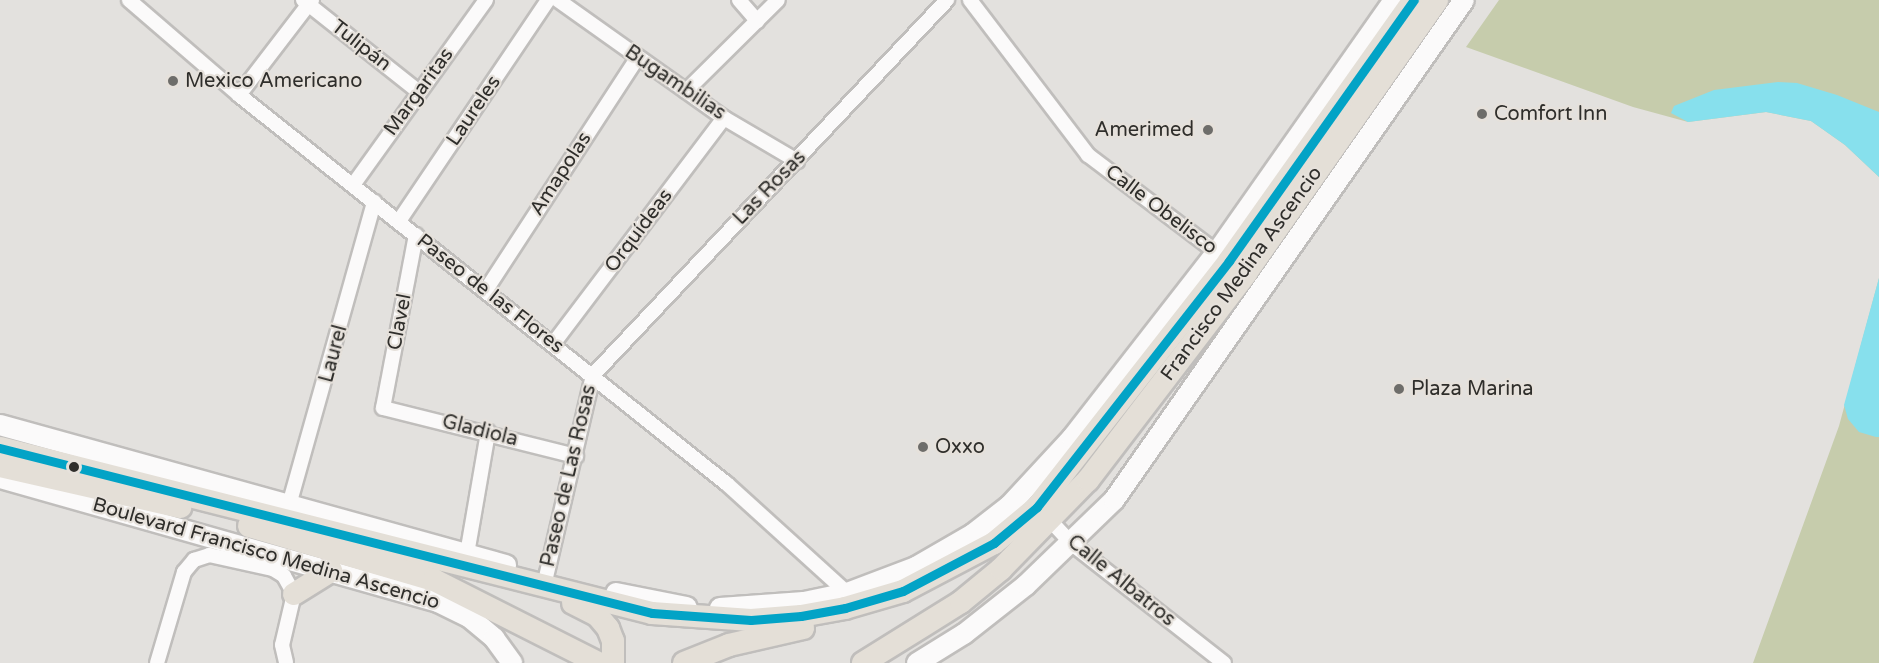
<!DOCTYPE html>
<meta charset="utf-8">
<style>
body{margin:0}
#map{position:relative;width:1879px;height:663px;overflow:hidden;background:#e3e1de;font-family:"Varela Round",sans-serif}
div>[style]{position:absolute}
.green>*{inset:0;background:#c6ccac}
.water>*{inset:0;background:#87e0ed}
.roads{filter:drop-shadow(2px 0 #c0bebc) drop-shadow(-2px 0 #c0bebc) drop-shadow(0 2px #c0bebc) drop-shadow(0 -2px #c0bebc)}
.minor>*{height:14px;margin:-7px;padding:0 7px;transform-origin:7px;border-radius:7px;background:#fbfafa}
.secondary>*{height:20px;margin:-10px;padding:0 10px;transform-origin:10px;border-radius:10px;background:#fbfafa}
.trunk>*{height:22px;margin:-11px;padding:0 11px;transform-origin:11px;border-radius:11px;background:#e4dfd7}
.bus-1>*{height:9px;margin:-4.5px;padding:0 4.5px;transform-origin:4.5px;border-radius:4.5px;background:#02a3c6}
.dots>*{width:16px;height:16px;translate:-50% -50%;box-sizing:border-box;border:3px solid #e6e1db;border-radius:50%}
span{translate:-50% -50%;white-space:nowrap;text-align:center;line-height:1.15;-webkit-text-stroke:4.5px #e6e1db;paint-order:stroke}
.street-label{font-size:20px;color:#2f2e2b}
.poi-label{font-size:20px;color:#2f2e2b}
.left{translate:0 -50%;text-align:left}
.right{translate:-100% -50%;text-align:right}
</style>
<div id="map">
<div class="green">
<i style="clip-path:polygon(1499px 0,1879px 0,1879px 177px,1845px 145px,1811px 121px,1766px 112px,1688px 122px,1633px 107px,1466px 47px)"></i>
<i style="clip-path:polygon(1879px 278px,1879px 663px,1753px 663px,1839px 426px)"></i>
</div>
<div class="water">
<i style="clip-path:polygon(1778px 82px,1797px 83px,1837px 95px,1879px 112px,1879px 177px,1845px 145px,1811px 121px,1766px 112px,1688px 122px,1671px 113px,1674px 106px,1714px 90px)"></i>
<i style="clip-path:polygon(1879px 278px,1879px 437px,1876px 437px,1859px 432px,1848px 419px,1844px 405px)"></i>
</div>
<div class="roads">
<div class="minor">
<i style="left:129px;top:0;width:145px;rotate:40.8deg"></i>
<i style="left:239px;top:95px;width:624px;rotate:38.56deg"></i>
<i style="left:727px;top:484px;width:162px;rotate:42.2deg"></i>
<i style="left:303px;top:0;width:148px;rotate:38.4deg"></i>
<i style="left:558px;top:0;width:204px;rotate:35.4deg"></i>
<i style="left:724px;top:118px;width:85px;rotate:30.5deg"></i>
<i style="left:739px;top:0;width:28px;rotate:49deg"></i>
<i style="left:970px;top:0;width:195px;rotate:52.7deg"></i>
<i style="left:1088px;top:155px;width:169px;rotate:37.1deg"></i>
<i style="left:686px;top:91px;width:129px;rotate:-44.7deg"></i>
<i style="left:239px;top:95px;width:120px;rotate:-52.5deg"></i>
<i style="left:353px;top:185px;width:228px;rotate:-54.3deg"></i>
<i style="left:399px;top:221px;width:267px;rotate:-56deg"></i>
<i style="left:416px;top:235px;width:176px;rotate:100.8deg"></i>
<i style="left:383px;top:408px;width:199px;rotate:14deg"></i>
<i style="left:486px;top:290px;width:277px;rotate:-56.9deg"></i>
<i style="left:553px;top:344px;width:283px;rotate:-52.9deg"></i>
<i style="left:289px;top:505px;width:315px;rotate:-74.3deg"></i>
<i style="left:1046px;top:516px;width:38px;rotate:47deg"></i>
<i style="left:1072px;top:544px;width:193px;rotate:38.1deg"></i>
<i style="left:467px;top:554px;width:124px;rotate:-80.2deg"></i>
<i style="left:546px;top:577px;width:207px;rotate:-76.9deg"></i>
<i style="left:593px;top:375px;width:516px;rotate:-46.65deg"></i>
<i style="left:157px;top:663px;width:95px;rotate:-73.5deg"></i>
<i style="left:184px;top:572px;width:16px;rotate:-50deg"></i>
<i style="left:194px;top:560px;width:16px;rotate:-18deg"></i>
<i style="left:209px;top:555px;width:66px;rotate:12.3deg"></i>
<i style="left:273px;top:569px;width:13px;rotate:32deg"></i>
<i style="left:284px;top:576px;width:21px;rotate:61deg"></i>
<i style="left:294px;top:594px;width:52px;rotate:103.2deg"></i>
<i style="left:282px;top:645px;width:18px;rotate:77deg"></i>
</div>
<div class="secondary">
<i style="left:0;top:425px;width:525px;rotate:15.47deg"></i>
<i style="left:0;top:478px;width:455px;rotate:15.8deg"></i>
<i style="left:438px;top:602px;width:34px;rotate:26deg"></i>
<i style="left:469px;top:617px;width:33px;rotate:40deg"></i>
<i style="left:494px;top:638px;width:31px;rotate:54deg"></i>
<i style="left:616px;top:593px;width:72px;rotate:11.2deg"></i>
<i style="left:720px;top:608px;width:84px;rotate:-4.1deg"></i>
<i style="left:804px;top:602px;width:44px;rotate:-11.8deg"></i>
<i style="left:847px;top:593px;width:74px;rotate:-20.6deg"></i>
<i style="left:916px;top:567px;width:66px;rotate:-30.1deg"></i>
<i style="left:973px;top:534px;width:46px;rotate:-37.9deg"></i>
<i style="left:1009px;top:506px;width:93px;rotate:-47.2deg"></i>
<i style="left:1072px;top:438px;width:236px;rotate:-52.1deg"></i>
<i style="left:1217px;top:252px;width:308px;rotate:-54.9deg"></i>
<i style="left:917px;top:663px;width:55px;rotate:-31.7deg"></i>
<i style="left:964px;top:634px;width:79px;rotate:-38.3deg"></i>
<i style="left:1026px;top:585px;width:122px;rotate:-44deg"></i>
<i style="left:1114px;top:500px;width:610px;rotate:-55.01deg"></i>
</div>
<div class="trunk">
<i style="left:0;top:448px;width:673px;rotate:14.2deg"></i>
<i style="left:652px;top:613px;width:99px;rotate:4deg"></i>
<i style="left:751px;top:620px;width:50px;rotate:-4.6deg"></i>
<i style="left:801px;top:616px;width:45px;rotate:-10.3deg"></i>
<i style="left:845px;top:608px;width:60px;rotate:-16.3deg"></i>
<i style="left:903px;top:591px;width:103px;rotate:-27.8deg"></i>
<i style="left:994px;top:543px;width:56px;rotate:-39.9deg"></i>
<i style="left:1037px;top:507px;width:312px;rotate:-52deg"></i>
<i style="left:1229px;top:261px;width:320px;rotate:-54.7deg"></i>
<i style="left:0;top:466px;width:185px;rotate:12.8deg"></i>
<i style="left:249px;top:526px;width:193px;rotate:16.3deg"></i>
<i style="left:434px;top:580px;width:184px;rotate:26.8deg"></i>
<i style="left:294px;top:594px;width:44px;rotate:-31.9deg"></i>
<i style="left:573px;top:603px;width:27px;rotate:27deg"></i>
<i style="left:597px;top:615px;width:17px;rotate:50deg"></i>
<i style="left:608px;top:628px;width:14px;rotate:69deg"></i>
<i style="left:613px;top:641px;width:22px;rotate:90deg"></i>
<i style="left:684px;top:663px;width:48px;rotate:-21.8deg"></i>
<i style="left:729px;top:645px;width:76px;rotate:-12.9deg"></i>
<i style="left:863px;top:663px;width:115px;rotate:-31.9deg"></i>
<i style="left:961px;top:602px;width:52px;rotate:-39.5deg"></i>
<i style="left:1001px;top:569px;width:124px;rotate:-45.7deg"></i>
<i style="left:1088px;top:480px;width:260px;rotate:-52.6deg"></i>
<i style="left:1246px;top:273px;width:333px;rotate:-55deg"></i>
</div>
</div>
<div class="bus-1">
<i style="left:0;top:448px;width:673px;rotate:14.2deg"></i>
<i style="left:652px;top:613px;width:99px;rotate:4deg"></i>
<i style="left:751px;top:620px;width:50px;rotate:-4.6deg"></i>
<i style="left:801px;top:616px;width:45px;rotate:-10.3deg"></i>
<i style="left:845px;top:608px;width:60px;rotate:-16.3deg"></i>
<i style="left:903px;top:591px;width:103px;rotate:-27.8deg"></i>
<i style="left:994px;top:543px;width:56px;rotate:-39.9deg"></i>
<i style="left:1037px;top:507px;width:312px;rotate:-52deg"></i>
<i style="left:1229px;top:261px;width:320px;rotate:-54.7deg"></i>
</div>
<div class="dots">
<i style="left:173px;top:81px;background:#6e6d6a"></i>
<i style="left:1482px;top:114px;background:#6e6d6a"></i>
<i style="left:1208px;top:130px;background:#6e6d6a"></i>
<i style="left:1399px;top:389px;background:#6e6d6a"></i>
<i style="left:923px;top:447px;background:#6e6d6a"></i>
<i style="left:74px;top:467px;background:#2f2e2b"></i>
</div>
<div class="street-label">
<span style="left:361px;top:46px;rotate:38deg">Tulipán</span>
<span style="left:675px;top:83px;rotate:34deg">Bugambilias</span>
<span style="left:419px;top:92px;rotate:-54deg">Margaritas</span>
<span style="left:474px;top:111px;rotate:-56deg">Laureles</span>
<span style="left:561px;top:174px;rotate:-57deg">Amapolas</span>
<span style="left:770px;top:188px;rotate:-46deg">Las Rosas</span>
<span style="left:1161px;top:210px;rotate:37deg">Calle Obelisco</span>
<span style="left:639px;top:231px;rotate:-53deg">Orquídeas</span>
<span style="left:1242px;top:274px;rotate:-54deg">Francisco Medina Ascencio</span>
<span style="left:490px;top:294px;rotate:38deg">Paseo de las Flores</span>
<span style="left:400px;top:322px;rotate:-79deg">Clavel</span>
<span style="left:334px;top:354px;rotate:-75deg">Laurel</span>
<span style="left:480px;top:431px;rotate:14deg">Gladiola</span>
<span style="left:569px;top:476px;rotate:-77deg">Paseo de Las Rosas</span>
<span style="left:266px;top:554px;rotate:16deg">Boulevard Francisco Medina Ascencio</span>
<span style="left:1121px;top:581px;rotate:39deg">Calle Albatros</span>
</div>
<div class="poi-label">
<span class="left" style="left:185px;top:81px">Mexico Americano</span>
<span class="left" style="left:1494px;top:114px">Comfort Inn</span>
<span class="right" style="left:1194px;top:130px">Amerimed</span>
<span class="left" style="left:1411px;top:389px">Plaza Marina</span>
<span class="left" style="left:935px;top:447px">Oxxo</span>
</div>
</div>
